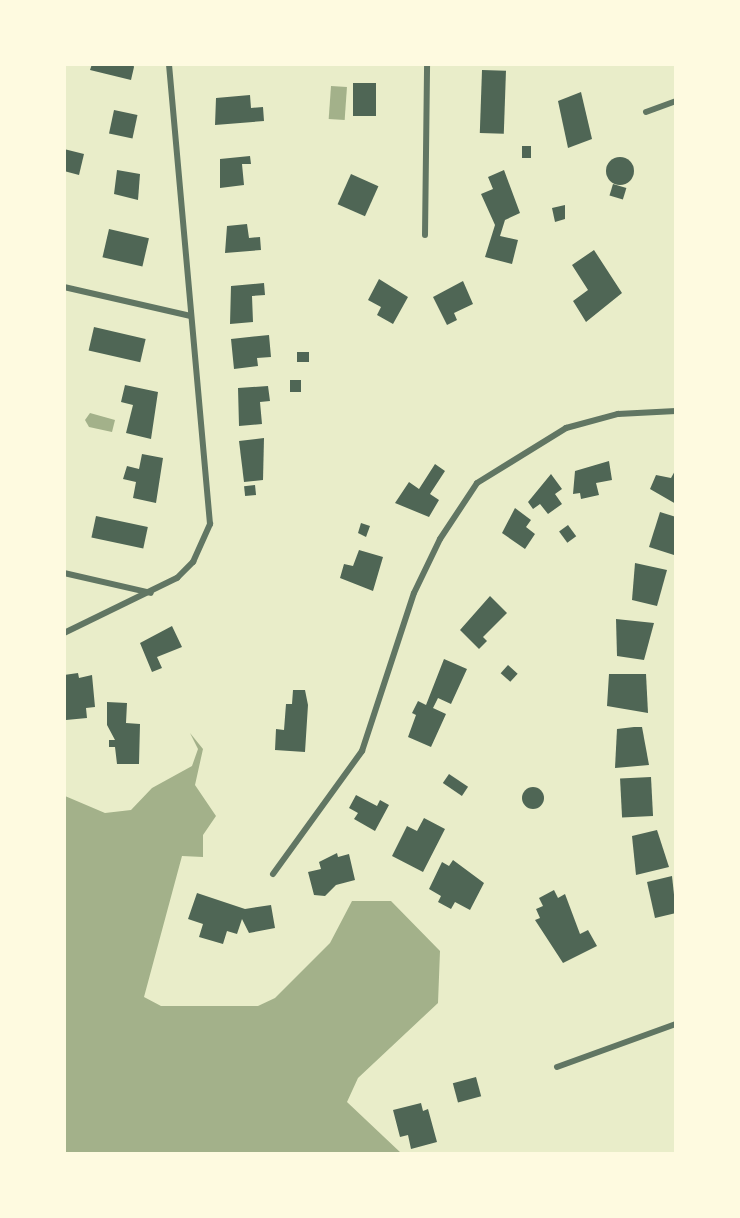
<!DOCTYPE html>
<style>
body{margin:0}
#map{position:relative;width:740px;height:1218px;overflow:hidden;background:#e9edc9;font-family:Signika,sans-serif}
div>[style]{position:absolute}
.water>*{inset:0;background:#a3b18a;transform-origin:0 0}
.building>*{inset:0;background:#4f6655;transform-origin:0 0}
.round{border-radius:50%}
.minor>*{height:6px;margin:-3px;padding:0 3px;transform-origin:3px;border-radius:3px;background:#617663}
span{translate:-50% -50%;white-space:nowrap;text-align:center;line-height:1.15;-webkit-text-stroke:6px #fefae0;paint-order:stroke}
.frame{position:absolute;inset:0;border:66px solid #fefae0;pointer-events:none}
</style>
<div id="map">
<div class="water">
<i style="left:331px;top:86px;width:16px;height:33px;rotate:4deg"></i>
<i style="clip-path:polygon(90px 413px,115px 420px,112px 432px,89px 427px,85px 420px)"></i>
<i style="clip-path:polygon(190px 733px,203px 749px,195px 785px,216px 816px,203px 835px,203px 857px,182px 856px,144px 997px,161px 1006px,258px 1006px,275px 998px,330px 943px,352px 901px,391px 901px,440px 951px,438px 1003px,358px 1078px,347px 1102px,401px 1153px,65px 1153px,65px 796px,105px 813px,131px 810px,152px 788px,192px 766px,198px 749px)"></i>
</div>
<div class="building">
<i style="clip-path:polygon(92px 64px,133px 64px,134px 67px,131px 80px,90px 70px)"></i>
<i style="left:482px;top:70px;width:24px;height:63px;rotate:2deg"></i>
<i style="left:353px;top:83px;width:23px;height:33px"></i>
<i style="clip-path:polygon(581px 92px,592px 139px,568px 148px,558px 101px)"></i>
<i style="clip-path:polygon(250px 95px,251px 108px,263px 107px,264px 121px,215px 125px,216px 98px)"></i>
<i style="left:114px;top:110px;width:24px;height:24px;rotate:12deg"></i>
<i style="left:522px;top:146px;width:9px;height:12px"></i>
<i style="clip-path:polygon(64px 149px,84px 154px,79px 175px,64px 171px)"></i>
<i style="clip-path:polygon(250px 156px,251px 164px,242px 164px,244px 185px,220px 188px,220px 159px)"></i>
<i class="round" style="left:606px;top:157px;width:28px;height:28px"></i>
<i style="clip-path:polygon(117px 170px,140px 174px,138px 200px,114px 194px)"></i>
<i style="clip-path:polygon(504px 170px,520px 213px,505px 220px,500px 236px,518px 240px,512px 264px,485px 257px,495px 225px,481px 194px,493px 189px,488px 177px)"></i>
<i style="left:351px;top:174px;width:30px;height:33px;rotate:24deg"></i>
<i style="left:613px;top:184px;width:14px;height:12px;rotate:17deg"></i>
<i style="clip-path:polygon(565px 205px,565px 219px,555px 222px,552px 208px)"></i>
<i style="clip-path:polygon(247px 224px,249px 238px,260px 237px,261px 250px,225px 253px,227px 226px)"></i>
<i style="left:109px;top:229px;width:41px;height:29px;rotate:13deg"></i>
<i style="clip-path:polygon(594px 250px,622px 293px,586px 322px,573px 301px,588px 290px,572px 265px)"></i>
<i style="clip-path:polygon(379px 279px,408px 297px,393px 324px,377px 315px,381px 307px,368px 300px)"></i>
<i style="clip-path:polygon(463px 281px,473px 304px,454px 313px,457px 320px,447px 325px,433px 297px)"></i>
<i style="clip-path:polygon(264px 283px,265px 295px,252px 296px,253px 322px,230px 324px,231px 286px)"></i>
<i style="left:94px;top:327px;width:53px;height:24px;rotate:13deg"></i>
<i style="clip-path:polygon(269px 335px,271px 357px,257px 358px,258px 366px,234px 369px,231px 339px)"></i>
<i style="left:309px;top:352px;width:10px;height:12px;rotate:90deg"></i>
<i style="left:301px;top:380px;width:12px;height:11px;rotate:90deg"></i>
<i style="clip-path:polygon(125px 385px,158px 392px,151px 439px,126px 433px,133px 405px,121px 402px)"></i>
<i style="clip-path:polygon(268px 386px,270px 401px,260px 402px,262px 424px,239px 426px,238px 388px)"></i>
<i style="clip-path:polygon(264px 438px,263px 480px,244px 482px,239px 441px)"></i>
<i style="clip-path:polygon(142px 454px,163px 458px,156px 503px,133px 498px,136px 482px,123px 479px,127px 466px,139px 469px)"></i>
<i style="clip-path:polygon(609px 461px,612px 480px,596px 483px,599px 495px,581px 499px,580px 493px,573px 494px,575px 471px)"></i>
<i style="clip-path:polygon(435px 464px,445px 471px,430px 494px,439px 500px,429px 517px,395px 503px,409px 482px,419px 489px)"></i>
<i style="clip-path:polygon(676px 469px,676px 504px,650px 489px,656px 475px,671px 478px)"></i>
<i style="clip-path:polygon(551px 474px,562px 489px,555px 494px,562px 504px,548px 514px,540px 504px,533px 509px,528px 502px)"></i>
<i style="left:255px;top:485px;width:10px;height:11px;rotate:84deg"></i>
<i style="clip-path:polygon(515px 508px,531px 520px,526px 527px,535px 534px,525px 549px,502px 533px)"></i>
<i style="clip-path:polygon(660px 512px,676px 517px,674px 555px,649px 547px)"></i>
<i style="left:96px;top:516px;width:53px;height:22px;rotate:12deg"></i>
<i style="clip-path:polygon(361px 523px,370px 526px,366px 537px,358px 533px)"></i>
<i style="left:568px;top:525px;width:14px;height:11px;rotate:54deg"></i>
<i style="clip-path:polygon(359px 550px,383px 557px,373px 591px,340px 578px,344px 564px,353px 566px)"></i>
<i style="clip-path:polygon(635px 563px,667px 570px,657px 606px,632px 600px)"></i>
<i style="clip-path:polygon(490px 596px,507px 613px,483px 637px,487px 641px,479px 649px,460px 630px)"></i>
<i style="clip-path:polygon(616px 619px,654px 623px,644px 660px,617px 656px)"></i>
<i style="clip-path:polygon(172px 626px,182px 647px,157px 657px,162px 668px,152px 672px,140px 643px)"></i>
<i style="clip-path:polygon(444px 659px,467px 669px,451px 704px,438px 698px,433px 708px,446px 714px,431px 747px,408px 737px,416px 715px,412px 713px,418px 701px,426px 705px)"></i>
<i style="left:508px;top:665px;width:13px;height:11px;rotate:42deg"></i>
<i style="clip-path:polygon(78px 673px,79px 678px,92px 675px,95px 707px,86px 708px,87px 718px,66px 720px,64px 675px)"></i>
<i style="clip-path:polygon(609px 674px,646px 674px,648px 713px,607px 706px)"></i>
<i style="clip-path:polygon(293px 690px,305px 690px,308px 705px,305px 752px,275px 750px,276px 729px,284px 730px,286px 704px,292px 704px)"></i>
<i style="clip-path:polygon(107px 702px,127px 703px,126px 723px,140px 724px,139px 764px,117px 764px,115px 747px,109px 747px,109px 740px,115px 740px,107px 725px)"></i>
<i style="clip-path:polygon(634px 727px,642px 727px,649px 765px,615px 768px,617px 729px)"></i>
<i style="left:449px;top:774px;width:23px;height:11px;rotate:34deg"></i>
<i style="left:651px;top:777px;width:39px;height:31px;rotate:87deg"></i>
<i class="round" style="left:522px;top:787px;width:22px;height:22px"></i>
<i style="clip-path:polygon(356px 795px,377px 806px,380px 800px,389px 805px,375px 831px,354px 819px,358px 813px,349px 808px)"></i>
<i style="clip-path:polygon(424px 818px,445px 829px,423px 872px,392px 856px,407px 826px,417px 831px)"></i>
<i style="clip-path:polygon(657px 830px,669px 867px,636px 875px,632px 836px)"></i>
<i style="clip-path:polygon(337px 853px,338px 857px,349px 854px,355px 880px,336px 885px,325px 896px,314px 895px,308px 872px,321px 869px,319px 862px)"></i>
<i style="clip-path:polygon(453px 860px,484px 883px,470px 910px,455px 902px,451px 909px,438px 902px,441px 896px,429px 889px,442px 862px,449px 866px)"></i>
<i style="clip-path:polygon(672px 876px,676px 913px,655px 918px,647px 882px)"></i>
<i style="clip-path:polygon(554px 890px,558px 898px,565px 894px,580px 934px,588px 930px,597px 946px,563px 963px,535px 920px,540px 918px,536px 909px,543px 906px,539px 898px)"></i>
<i style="clip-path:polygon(197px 893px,245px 909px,271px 905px,275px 928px,249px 933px,242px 919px,237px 934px,227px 931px,223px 944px,199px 937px,203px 924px,188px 919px)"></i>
<i style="left:476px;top:1077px;width:20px;height:24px;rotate:75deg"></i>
<i style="clip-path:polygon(421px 1103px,423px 1111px,428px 1109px,437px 1142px,411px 1149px,408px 1135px,400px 1137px,393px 1110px)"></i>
</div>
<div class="minor">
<i style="left:646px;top:112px;width:32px;rotate:-20deg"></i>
<i style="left:425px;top:235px;width:171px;rotate:-89.3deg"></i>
<i style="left:64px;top:287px;width:130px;rotate:12.9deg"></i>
<i style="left:64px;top:573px;width:89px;rotate:12.9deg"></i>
<i style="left:64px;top:633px;width:126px;rotate:-26deg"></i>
<i style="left:177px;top:578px;width:23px;rotate:-45deg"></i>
<i style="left:193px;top:562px;width:42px;rotate:-65.9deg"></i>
<i style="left:210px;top:524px;width:462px;rotate:-95.1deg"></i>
<i style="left:273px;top:874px;width:152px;rotate:-54.1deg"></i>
<i style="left:362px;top:751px;width:166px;rotate:-71.8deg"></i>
<i style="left:414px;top:593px;width:60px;rotate:-64.3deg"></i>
<i style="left:440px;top:539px;width:67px;rotate:-56.5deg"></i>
<i style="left:477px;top:483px;width:105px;rotate:-31.7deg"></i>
<i style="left:566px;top:428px;width:54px;rotate:-15.1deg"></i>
<i style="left:618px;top:414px;width:58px;rotate:-3deg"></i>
<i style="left:557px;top:1067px;width:127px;rotate:-19.9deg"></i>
</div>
<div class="frame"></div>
</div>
